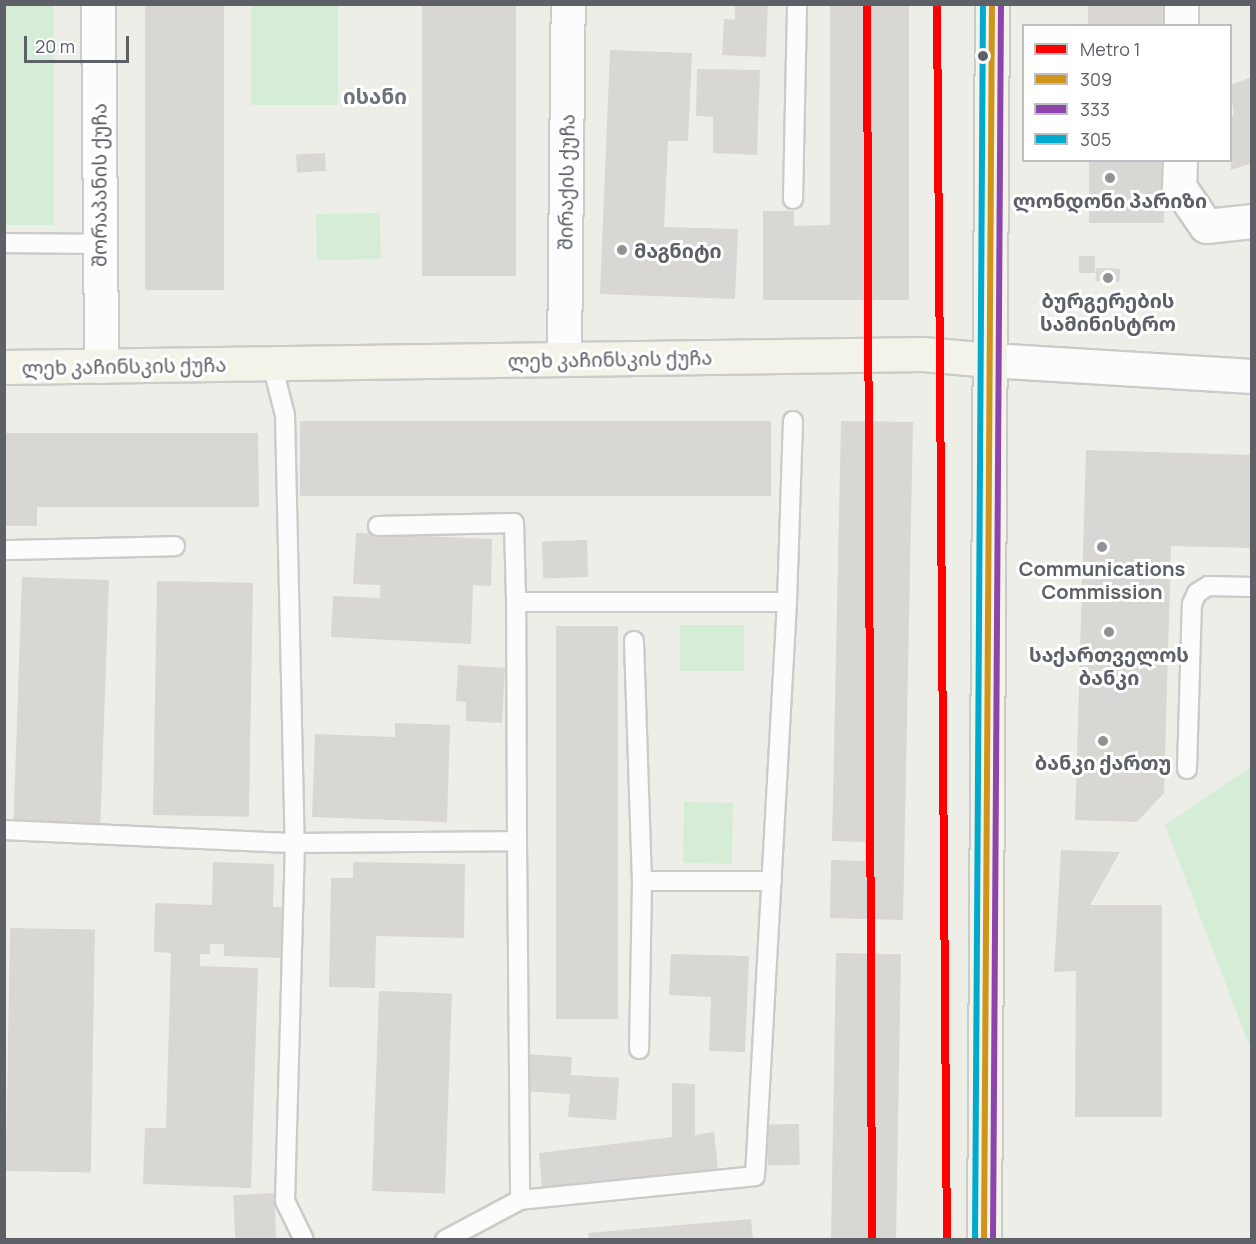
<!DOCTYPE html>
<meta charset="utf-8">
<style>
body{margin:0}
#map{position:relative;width:1256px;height:1244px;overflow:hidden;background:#eeeee8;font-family:Manrope,"Noto Sans Georgian",sans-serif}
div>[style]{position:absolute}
.green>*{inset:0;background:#d5ecd6;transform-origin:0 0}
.building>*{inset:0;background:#d8d7d3;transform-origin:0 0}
.roads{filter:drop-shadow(2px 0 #cbccca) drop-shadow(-2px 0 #cbccca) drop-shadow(0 2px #cbccca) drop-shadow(0 -2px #cbccca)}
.lane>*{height:18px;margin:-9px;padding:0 9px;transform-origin:9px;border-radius:9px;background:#fcfcfc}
.street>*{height:33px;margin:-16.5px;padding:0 16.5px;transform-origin:16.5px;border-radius:16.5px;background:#fcfcfc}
.secondary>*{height:33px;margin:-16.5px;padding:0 16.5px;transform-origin:16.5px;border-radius:16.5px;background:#fcfcfc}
.primary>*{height:33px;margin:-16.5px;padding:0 16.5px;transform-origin:16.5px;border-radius:16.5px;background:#f3f3e9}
.bus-1>*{height:6px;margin:-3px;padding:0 3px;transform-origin:3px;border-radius:3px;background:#d0941a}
.bus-2>*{height:6px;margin:-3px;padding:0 3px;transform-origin:3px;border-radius:3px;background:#8e44ad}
.bus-3>*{height:6px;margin:-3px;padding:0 3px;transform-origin:3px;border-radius:3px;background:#00a9ce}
.metro-1>*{height:8px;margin:-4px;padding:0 4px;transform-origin:4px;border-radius:4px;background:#f00}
.dots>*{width:16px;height:16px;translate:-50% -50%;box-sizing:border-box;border:3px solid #fff;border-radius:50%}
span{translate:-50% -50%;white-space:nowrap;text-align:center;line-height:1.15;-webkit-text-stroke:6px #fff;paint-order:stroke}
.street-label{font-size:20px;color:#5d6067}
.poi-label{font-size:20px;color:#5d6067;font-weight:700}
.left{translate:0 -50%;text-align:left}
.neighbourhood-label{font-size:21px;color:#6e7279;font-weight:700}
.frame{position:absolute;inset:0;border:6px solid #5d6067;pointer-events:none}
.legend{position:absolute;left:1022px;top:24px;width:210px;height:138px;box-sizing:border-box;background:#fff;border:2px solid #bebfc2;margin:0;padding:8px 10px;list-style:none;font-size:18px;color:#5d6067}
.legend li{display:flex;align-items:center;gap:12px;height:30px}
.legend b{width:30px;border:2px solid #bebfc2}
.scale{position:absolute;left:24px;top:36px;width:105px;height:27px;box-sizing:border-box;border:3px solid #5d6067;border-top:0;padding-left:8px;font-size:18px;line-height:21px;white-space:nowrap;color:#5d6067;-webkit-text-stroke:4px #fff;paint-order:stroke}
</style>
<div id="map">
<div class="green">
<i style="left:4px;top:5px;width:50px;height:220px"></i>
<i style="left:251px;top:5px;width:87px;height:100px"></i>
<i style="left:380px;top:213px;width:46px;height:64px;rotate:89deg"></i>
<i style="left:680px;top:625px;width:64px;height:46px"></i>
<i style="clip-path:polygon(1251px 767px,1251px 1050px,1165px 825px)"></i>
<i style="left:684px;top:802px;width:49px;height:61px;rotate:1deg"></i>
</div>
<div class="building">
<i style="left:145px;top:4px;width:79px;height:286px"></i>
<i style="left:422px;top:4px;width:94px;height:272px"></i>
<i style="clip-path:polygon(735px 4px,768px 4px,766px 57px,722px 55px,724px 19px,735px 20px)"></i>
<i style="clip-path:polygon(830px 4px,909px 4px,909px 300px,763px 300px,763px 211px,794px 211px,794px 226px,830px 225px)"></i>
<i style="left:1088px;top:4px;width:75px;height:22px"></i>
<i style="clip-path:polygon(610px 50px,692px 53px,688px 141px,668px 141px,664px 227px,738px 229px,735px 299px,600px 294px)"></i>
<i style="clip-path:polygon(697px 69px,760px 70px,757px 155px,713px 153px,713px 117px,696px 116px)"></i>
<i style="clip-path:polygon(1252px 77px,1252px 163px,1231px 170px,1230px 116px,1234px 115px,1230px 85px)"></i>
<i style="left:325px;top:153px;width:18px;height:29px;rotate:87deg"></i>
<i style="left:1089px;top:160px;width:75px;height:63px"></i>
<i style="left:1079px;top:256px;width:16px;height:17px"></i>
<i style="left:1096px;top:268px;width:24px;height:13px;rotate:2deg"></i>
<i style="left:771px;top:421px;width:75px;height:471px;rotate:90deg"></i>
<i style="clip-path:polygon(841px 421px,913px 422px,903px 920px,830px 918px,831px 860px,865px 861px,865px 842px,832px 841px)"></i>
<i style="clip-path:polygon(4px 433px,258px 433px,259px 507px,37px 507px,37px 526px,4px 526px)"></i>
<i style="clip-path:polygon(1086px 450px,1252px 455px,1252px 548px,1171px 546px,1164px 793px,1137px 822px,1075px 820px)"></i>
<i style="clip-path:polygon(356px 533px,492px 539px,491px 586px,473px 585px,471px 644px,331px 637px,333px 596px,380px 598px,380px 585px,353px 584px)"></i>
<i style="left:587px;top:540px;width:37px;height:45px;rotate:88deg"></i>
<i style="left:22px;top:577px;width:87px;height:248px;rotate:2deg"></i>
<i style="left:157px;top:581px;width:96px;height:234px;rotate:1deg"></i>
<i style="left:556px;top:626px;width:62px;height:393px"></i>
<i style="clip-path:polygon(458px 665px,505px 668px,502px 723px,466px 721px,466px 702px,456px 701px)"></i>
<i style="clip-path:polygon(395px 723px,450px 725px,447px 822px,312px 817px,315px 734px,395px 737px)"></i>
<i style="clip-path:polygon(1061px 850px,1120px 852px,1090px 905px,1162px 905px,1162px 1117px,1075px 1117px,1076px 971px,1054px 972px)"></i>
<i style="clip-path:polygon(213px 862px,274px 864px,273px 907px,283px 907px,281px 958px,224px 956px,224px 944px,210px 944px,210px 954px,200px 954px,200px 966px,258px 968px,251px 1188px,143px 1184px,145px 1128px,166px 1128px,171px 953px,154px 952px,155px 903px,212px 905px)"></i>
<i style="clip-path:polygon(353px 862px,465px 864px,464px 938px,376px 936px,375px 988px,329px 987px,331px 878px,353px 878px)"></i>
<i style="left:10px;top:928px;width:85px;height:243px;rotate:1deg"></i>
<i style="left:836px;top:953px;width:65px;height:287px;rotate:1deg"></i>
<i style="clip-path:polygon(671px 954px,749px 956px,745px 1052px,709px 1051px,711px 997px,669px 995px)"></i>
<i style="left:379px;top:991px;width:73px;height:200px;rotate:2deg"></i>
<i style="clip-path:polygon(524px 1054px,572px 1057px,571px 1075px,619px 1078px,616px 1120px,568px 1117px,570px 1094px,522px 1091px)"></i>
<i style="clip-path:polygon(672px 1083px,695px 1084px,695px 1135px,714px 1132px,718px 1169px,542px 1189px,539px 1153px,672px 1137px)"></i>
<i style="left:799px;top:1124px;width:41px;height:32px;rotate:89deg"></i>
<i style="left:274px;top:1193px;width:45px;height:41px;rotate:87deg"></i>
<i style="clip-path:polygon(751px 1219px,753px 1240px,589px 1240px,588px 1233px)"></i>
</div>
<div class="roads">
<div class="lane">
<i style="left:793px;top:199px;width:195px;rotate:-88.8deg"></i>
<i style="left:4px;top:243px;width:95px;rotate:0.6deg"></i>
<i style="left:272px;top:364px;width:53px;rotate:75.7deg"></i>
<i style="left:285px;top:415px;width:428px;rotate:88.7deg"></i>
<i style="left:295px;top:843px;width:358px;rotate:91.6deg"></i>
<i style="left:285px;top:1201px;width:43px;rotate:64deg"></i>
<i style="left:378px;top:526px;width:136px;rotate:-1.3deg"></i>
<i style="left:514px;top:523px;width:79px;rotate:88.5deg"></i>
<i style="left:4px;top:550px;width:171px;rotate:-1.3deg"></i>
<i style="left:634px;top:641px;width:240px;rotate:88.1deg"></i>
<i style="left:642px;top:881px;width:168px;rotate:91deg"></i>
<i style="left:1187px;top:769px;width:165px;rotate:-88.3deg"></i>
<i style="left:1192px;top:604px;width:12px;rotate:-66deg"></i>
<i style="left:1197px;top:593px;width:13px;rotate:-32deg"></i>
<i style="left:1208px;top:586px;width:44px;rotate:1.3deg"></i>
<i style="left:4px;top:830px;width:291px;rotate:2.6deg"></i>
<i style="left:295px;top:843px;width:222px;rotate:-0.5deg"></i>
<i style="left:517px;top:841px;width:359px;rotate:89.5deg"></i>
<i style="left:517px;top:841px;width:239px;rotate:-90.2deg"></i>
<i style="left:516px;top:602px;width:271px"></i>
<i style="left:642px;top:881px;width:130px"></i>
<i style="left:445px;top:1240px;width:85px;rotate:-28.1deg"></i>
<i style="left:520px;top:1200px;width:236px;rotate:-5.8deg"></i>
<i style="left:755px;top:1176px;width:575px;rotate:-86.81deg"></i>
<i style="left:787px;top:602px;width:181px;rotate:-88.1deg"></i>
</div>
<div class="street">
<i style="left:98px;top:4px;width:362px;rotate:89.5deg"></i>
<i style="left:1181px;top:26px;width:22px;rotate:-90deg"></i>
<i style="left:1180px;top:160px;width:27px;rotate:92deg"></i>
<i style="left:1179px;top:187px;width:47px;rotate:55.3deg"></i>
<i style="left:1206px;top:226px;width:46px;rotate:-6.2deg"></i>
<i style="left:564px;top:359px;width:355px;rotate:-89.4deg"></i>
</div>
<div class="secondary">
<i style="left:990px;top:360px;width:262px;rotate:3.5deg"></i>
</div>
<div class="primary">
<i style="left:4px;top:367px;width:919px;rotate:-0.81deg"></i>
<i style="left:923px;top:354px;width:67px;rotate:5.1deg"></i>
<i style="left:984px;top:1240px;width:1236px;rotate:-89.63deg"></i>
</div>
</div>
<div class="bus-1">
<i style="left:984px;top:1240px;width:1236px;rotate:-89.63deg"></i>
</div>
<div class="bus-2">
<i style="left:993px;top:1240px;width:1236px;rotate:-89.63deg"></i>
</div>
<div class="bus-3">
<i style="left:975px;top:1240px;width:1236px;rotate:-89.63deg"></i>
</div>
<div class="metro-1">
<i style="left:867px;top:4px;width:1236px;rotate:89.77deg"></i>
<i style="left:937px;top:4px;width:1236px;rotate:89.54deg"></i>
</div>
<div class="dots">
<i style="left:983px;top:56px;background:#5d6067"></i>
<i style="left:1110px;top:178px;background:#909294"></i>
<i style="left:622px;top:250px;background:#909294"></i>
<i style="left:1108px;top:278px;background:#909294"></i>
<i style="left:1102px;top:547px;background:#909294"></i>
<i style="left:1109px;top:632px;background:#909294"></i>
<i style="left:1103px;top:741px;background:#909294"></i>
</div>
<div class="street-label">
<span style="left:566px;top:182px;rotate:-89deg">შირაქის ქუჩა</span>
<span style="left:99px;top:185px;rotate:-90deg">შორაპანის ქუჩა</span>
<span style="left:610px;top:359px;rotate:-1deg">ლეხ კაჩინსკის ქუჩა</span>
<span style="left:124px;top:366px;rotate:-1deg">ლეხ კაჩინსკის ქუჩა</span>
</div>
<div class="poi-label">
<span style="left:1110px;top:200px">ლონდონი პარიზი</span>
<span class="left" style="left:634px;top:250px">მაგნიტი</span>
<span style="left:1108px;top:312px">ბურგერების<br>სამინისტრო</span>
<span style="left:1102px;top:580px">Communications<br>Commission</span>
<span style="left:1109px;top:666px">საქართველოს<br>ბანკი</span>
<span style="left:1103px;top:762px">ბანკი ქართუ</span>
</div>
<div class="neighbourhood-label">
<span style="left:375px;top:96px">ისანი</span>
</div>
<div class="frame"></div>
<ul class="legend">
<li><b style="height:8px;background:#f00"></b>Metro 1</li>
<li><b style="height:8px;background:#d0941a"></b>309</li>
<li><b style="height:8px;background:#8e44ad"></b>333</li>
<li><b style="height:8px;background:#00a9ce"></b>305</li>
</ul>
<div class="scale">20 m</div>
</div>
